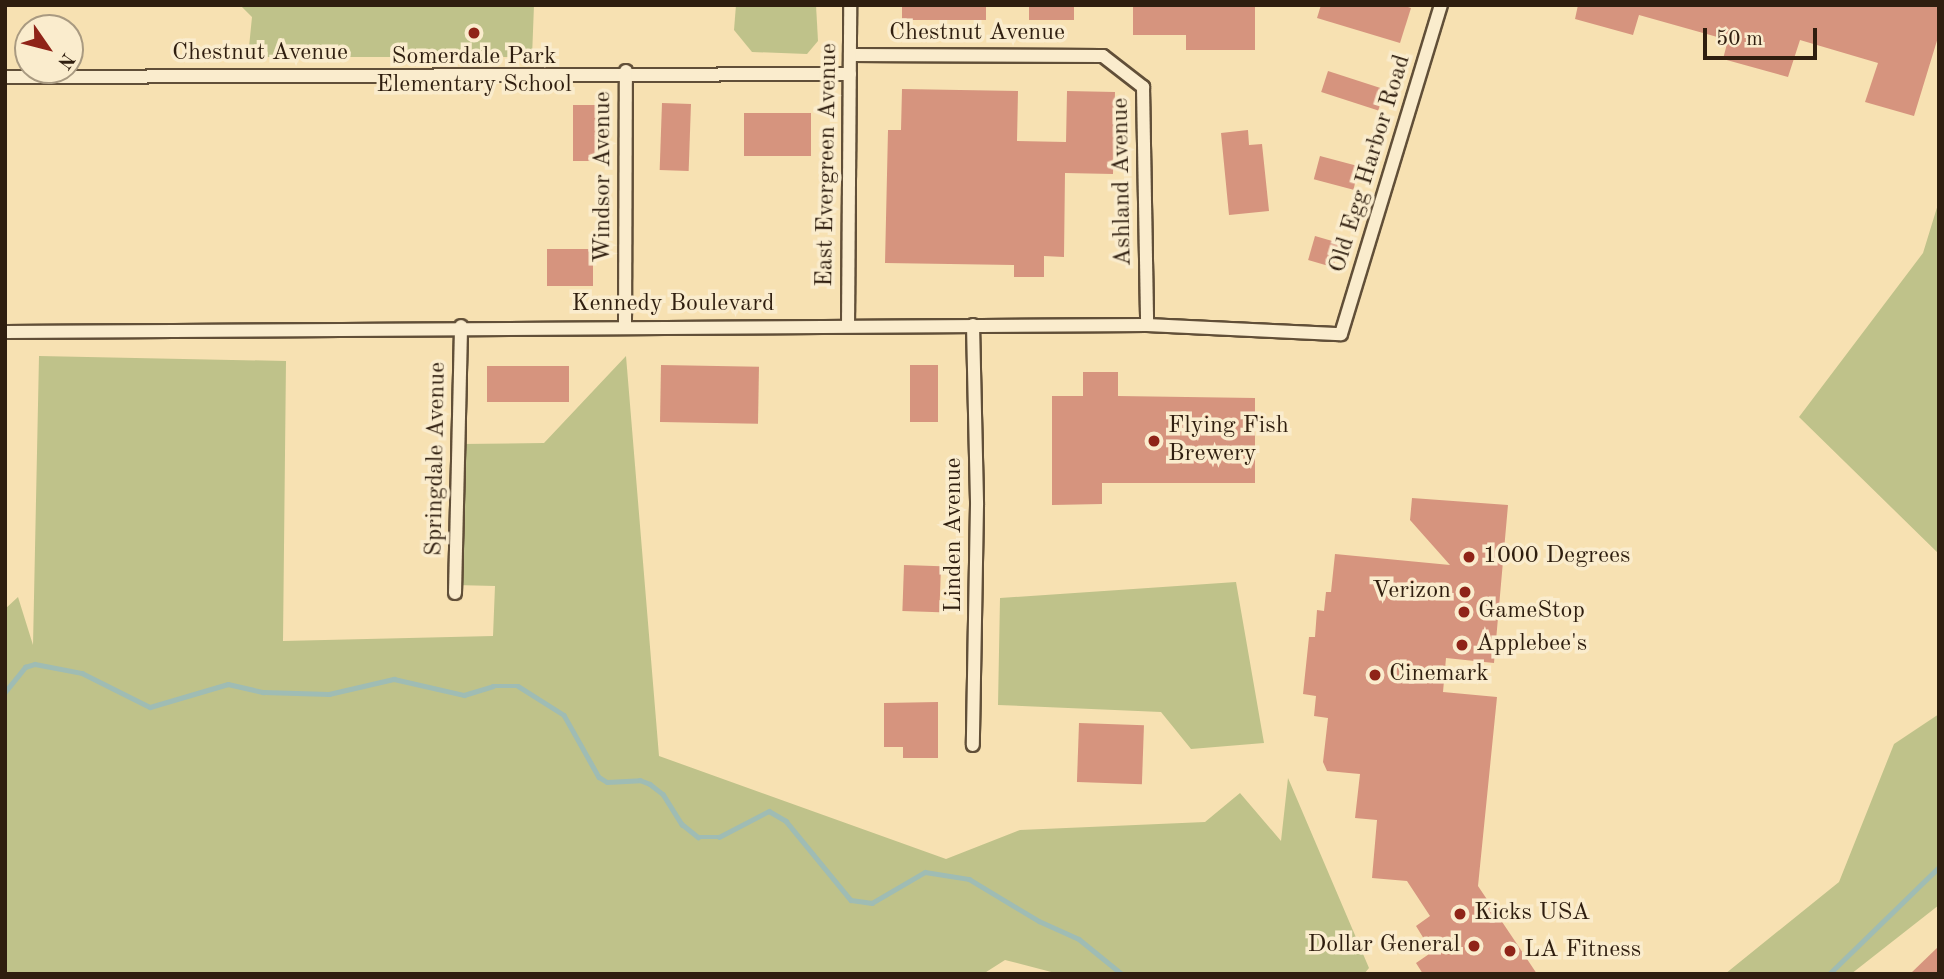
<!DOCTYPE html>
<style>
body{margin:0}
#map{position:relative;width:1944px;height:979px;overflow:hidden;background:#f7e1b2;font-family:"Old Standard TT",serif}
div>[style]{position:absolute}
.green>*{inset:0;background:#bfc28a}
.stream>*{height:4.5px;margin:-2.25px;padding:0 2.25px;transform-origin:2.25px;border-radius:2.25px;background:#9fbcb4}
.building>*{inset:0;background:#d6947e;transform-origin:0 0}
.roads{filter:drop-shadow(2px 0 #614f38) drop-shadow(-2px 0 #614f38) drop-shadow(0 2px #614f38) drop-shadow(0 -2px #614f38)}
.minor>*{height:12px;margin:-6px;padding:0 6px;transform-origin:6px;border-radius:6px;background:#faeccd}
.dots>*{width:19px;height:19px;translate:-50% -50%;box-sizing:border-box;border:4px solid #faeccd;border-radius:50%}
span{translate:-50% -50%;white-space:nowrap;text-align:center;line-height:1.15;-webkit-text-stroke:7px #faeccd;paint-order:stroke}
.street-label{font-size:24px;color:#2f1e0f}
.poi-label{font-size:24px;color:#2f1e0f}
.left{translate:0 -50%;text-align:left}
.right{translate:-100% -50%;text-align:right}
.frame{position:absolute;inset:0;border:7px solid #2f1e0f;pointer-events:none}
.north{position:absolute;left:14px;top:14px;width:70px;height:70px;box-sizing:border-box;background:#faeccd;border:2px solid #a99a81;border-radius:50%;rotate:125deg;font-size:19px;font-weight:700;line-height:28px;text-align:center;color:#2f1e0f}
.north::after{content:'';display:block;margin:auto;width:24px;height:32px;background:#8f2418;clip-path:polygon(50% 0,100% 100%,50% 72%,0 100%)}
.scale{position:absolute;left:1703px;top:28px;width:114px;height:32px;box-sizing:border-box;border:4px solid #2f1e0f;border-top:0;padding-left:9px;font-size:21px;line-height:24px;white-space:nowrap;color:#2f1e0f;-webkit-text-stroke:5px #faeccd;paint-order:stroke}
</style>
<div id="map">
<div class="green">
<i style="clip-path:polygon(240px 5px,534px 5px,532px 57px,248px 57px,252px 17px)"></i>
<i style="clip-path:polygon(736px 5px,816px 5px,818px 41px,807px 54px,752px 52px,734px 30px)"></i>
<i style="clip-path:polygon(1939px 201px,1939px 554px,1799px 417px,1923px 253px)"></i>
<i style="clip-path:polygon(39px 356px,286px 361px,283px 641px,493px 636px,495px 586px,455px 585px,461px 444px,544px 443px,626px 356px,659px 756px,946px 859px,1020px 830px,1205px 822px,1240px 793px,1281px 841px,1288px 778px,1369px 968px,1364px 974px,1059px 974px,1005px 960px,983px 974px,5px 974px,5px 609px,18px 597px,33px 645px)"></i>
<i style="clip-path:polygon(1236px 582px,1264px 743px,1191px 749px,1161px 712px,998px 705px,1000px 598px)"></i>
<i style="clip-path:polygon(1939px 714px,1939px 905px,1851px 974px,1725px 974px,1839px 882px,1894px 744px)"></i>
</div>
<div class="stream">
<i style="left:5px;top:692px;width:32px;rotate:-51deg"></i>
<i style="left:25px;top:667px;width:10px;rotate:-17deg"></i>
<i style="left:35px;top:664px;width:48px;rotate:10.8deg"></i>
<i style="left:82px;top:673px;width:76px;rotate:26.6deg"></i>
<i style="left:150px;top:707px;width:81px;rotate:-16.4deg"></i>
<i style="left:228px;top:684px;width:36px;rotate:13deg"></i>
<i style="left:263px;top:692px;width:66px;rotate:1.7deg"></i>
<i style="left:329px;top:694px;width:67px;rotate:-13deg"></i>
<i style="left:394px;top:679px;width:72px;rotate:12.9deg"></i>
<i style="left:464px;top:695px;width:30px;rotate:-17deg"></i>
<i style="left:493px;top:686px;width:25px"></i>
<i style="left:518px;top:686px;width:54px;rotate:32.2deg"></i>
<i style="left:564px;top:715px;width:71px;rotate:60.6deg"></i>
<i style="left:599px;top:777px;width:9px;rotate:32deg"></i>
<i style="left:607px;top:782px;width:33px;rotate:-3deg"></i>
<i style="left:640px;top:780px;width:11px;rotate:22deg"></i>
<i style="left:650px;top:784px;width:16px;rotate:38deg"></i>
<i style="left:663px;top:794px;width:36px;rotate:58deg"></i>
<i style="left:682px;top:824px;width:21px;rotate:39deg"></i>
<i style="left:698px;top:837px;width:21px"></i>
<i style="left:719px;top:837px;width:56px;rotate:-27.5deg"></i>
<i style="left:769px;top:811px;width:20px;rotate:30deg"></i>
<i style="left:786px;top:821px;width:102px;rotate:50.6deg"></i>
<i style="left:851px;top:900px;width:21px;rotate:8deg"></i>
<i style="left:872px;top:903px;width:61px;rotate:-30.3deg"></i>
<i style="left:925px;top:872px;width:45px;rotate:9deg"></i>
<i style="left:969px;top:879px;width:82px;rotate:31deg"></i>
<i style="left:1039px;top:921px;width:44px;rotate:24.2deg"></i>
<i style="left:1079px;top:939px;width:55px;rotate:39.1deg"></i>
<i style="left:1829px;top:974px;width:153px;rotate:-44.2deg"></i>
</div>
<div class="building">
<i style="left:902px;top:5px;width:84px;height:15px"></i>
<i style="left:1029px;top:5px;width:45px;height:15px"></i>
<i style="clip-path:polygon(1133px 5px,1255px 5px,1255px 50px,1186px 50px,1186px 35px,1133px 35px)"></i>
<i style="clip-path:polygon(1321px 5px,1402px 5px,1411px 8px,1400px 43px,1317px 18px)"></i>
<i style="clip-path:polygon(1578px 5px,1939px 5px,1939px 34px,1914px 116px,1865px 102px,1878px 63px,1800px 40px,1788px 77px,1723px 59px,1728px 40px,1639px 15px,1633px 35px,1575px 19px)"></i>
<i style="left:1328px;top:71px;width:60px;height:22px;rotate:18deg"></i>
<i style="clip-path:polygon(902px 89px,1018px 91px,1017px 141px,1066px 142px,1067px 91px,1115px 92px,1113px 174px,1065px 173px,1064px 257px,1044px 256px,1044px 277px,1014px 277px,1014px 265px,885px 263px,888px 130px,901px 130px)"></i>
<i style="left:662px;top:103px;width:29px;height:67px;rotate:2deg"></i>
<i style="left:573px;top:105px;width:27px;height:56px"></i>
<i style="left:811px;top:113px;width:43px;height:67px;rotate:90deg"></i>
<i style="clip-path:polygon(1248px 130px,1249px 145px,1262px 144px,1269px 211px,1229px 215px,1221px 133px)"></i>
<i style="left:1320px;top:156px;width:41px;height:24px;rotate:15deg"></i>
<i style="left:1315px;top:236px;width:26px;height:25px;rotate:16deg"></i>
<i style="left:547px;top:249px;width:46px;height:37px"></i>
<i style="left:661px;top:365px;width:98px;height:57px;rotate:1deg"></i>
<i style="left:910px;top:365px;width:28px;height:57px"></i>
<i style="left:487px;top:366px;width:82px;height:36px"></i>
<i style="clip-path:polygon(1083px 372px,1118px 372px,1118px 396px,1255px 398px,1255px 483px,1102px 483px,1102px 504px,1052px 505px,1052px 396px,1083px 396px)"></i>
<i style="clip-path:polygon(1412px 498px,1508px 505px,1494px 663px,1446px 658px,1443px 692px,1497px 697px,1478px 886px,1537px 974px,1423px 974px,1416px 963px,1432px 952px,1416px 926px,1430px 916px,1407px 881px,1372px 878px,1377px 820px,1355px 818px,1360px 774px,1327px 771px,1323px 762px,1328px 718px,1314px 716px,1316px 696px,1303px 694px,1309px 637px,1315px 637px,1317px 610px,1324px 611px,1326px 592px,1331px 592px,1335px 554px,1450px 565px,1410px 520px)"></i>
<i style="left:904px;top:565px;width:37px;height:46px;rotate:2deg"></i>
<i style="clip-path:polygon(938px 702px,938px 758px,903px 758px,903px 747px,884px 747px,884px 703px)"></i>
<i style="left:1079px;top:723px;width:65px;height:59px;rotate:2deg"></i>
<i style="clip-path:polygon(1939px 946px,1939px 974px,1910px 974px)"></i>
</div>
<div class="roads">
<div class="minor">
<i style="left:851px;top:55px;width:252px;rotate:0.2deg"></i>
<i style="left:1103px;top:56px;width:51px;rotate:37.8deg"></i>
<i style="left:1143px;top:87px;width:238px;rotate:89deg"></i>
<i style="left:5px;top:77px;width:845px;rotate:-0.2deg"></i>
<i style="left:973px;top:325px;width:180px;rotate:88.7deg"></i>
<i style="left:977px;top:505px;width:240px;rotate:91deg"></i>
<i style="left:625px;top:326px;width:255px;rotate:-89.8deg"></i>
<i style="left:848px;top:326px;width:321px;rotate:-89.6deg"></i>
<i style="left:5px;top:332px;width:1142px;rotate:-0.35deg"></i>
<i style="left:1147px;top:325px;width:194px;rotate:2.7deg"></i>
<i style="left:1341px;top:334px;width:344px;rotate:-73.1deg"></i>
<i style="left:455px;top:593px;width:267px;rotate:-88.7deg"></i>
</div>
</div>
<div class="dots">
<i style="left:474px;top:33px;background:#8f2418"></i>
<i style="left:1154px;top:441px;background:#8f2418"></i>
<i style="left:1469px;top:557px;background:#8f2418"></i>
<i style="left:1465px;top:592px;background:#8f2418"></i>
<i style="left:1464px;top:612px;background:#8f2418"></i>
<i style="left:1462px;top:645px;background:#8f2418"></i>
<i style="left:1375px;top:675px;background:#8f2418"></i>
<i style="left:1460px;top:914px;background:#8f2418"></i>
<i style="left:1474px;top:946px;background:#8f2418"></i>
<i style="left:1510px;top:951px;background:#8f2418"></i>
</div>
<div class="street-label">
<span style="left:977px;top:34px">Chestnut Avenue</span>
<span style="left:260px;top:54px">Chestnut Avenue</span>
<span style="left:1371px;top:164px;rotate:-73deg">Old Egg Harbor Road</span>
<span style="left:828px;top:165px;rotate:-89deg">East Evergreen Avenue</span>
<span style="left:604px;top:177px;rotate:-90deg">Windsor Avenue</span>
<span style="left:1123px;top:182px;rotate:-91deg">Ashland Avenue</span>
<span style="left:673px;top:305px">Kennedy Boulevard</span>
<span style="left:437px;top:459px;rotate:-89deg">Springdale Avenue</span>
<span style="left:955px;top:535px;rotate:-90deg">Linden Avenue</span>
</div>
<div class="poi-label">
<span style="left:474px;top:72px">Somerdale Park<br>Elementary School</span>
<span class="left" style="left:1168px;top:441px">Flying Fish<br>Brewery</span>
<span class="left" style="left:1483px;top:557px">1000 Degrees</span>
<span class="right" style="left:1451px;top:592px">Verizon</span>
<span class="left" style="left:1478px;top:612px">GameStop</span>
<span class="left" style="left:1476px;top:645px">Applebee's</span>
<span class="left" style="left:1389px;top:675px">Cinemark</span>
<span class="left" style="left:1474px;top:914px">Kicks USA</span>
<span class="right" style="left:1460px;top:946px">Dollar General</span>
<span class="left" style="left:1524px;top:951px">LA Fitness</span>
</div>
<div class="frame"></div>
<div class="north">N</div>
<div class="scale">50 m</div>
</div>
